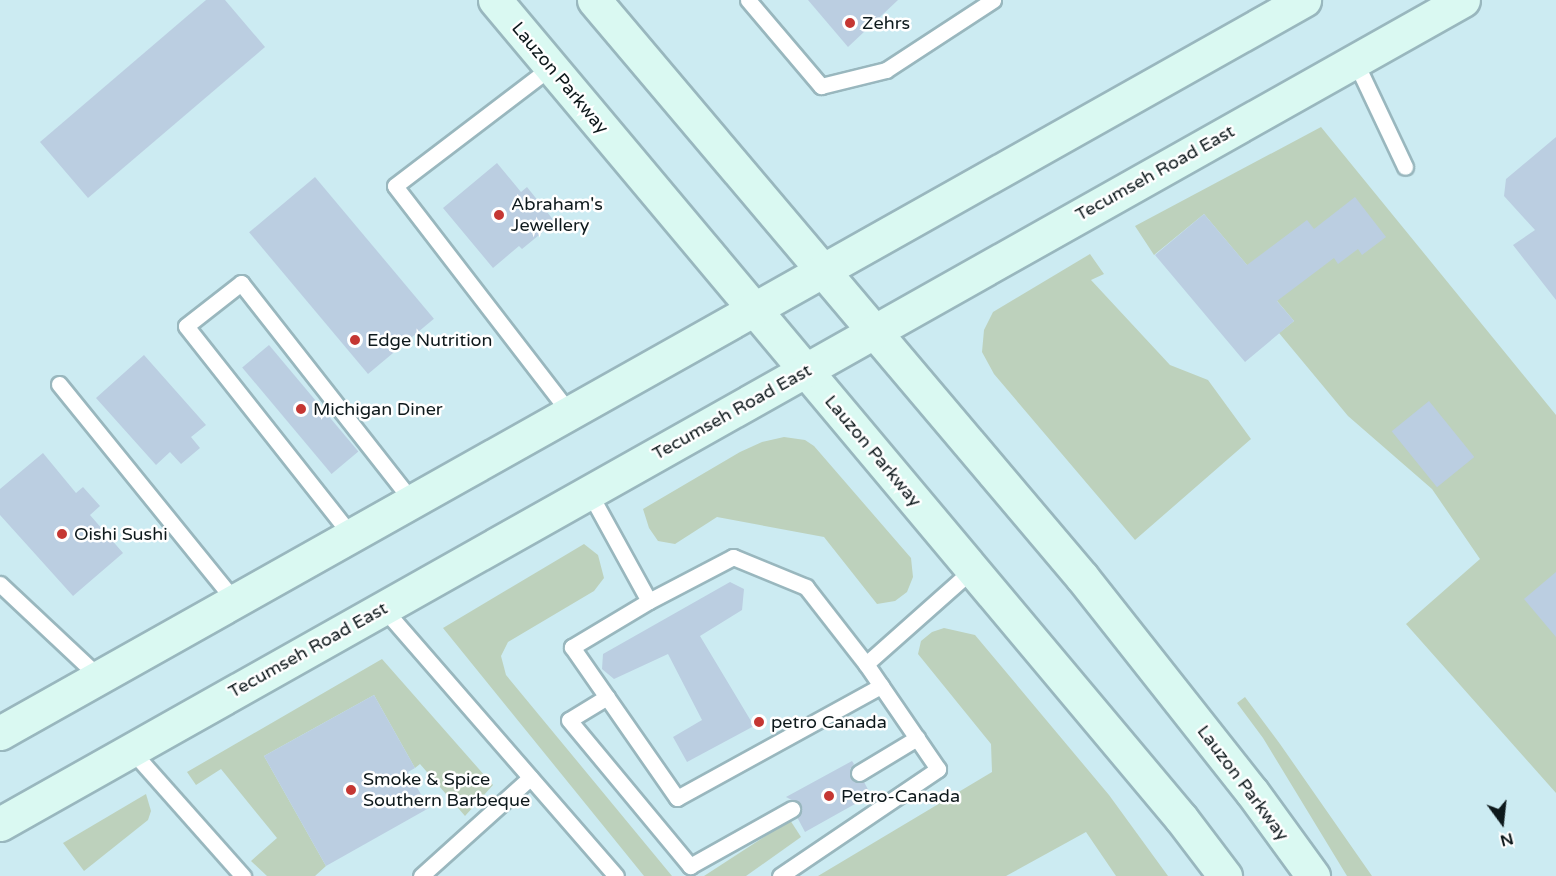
<!DOCTYPE html>
<style>
body{margin:0}
#map{position:relative;width:1556px;height:876px;overflow:hidden;background:#ccebf2;font-family:"Varela Round",sans-serif}
div>[style]{position:absolute}
.green>*{inset:0;background:#bdd1bc}
.building>*{inset:0;background:#bbcee1;transform-origin:0 0}
.roads{filter:drop-shadow(2px 0 #99b7be) drop-shadow(-2px 0 #99b7be) drop-shadow(0 2px #99b7be) drop-shadow(0 -2px #99b7be)}
.lane>*{height:15px;margin:-7.5px;padding:0 7.5px;transform-origin:7.5px;border-radius:7.5px;background:#fff}
.secondary>*{height:33px;margin:-16.5px;padding:0 16.5px;transform-origin:16.5px;border-radius:16.5px;background:#daf9f2}
.dots>*{width:16px;height:16px;translate:-50% -50%;box-sizing:border-box;border:3px solid #fff;border-radius:50%}
span{translate:-50% -50%;white-space:nowrap;text-align:center;line-height:1.15;-webkit-text-stroke:5px #fff;paint-order:stroke}
.poi-label{font-size:18px;color:#0e191c}
.left{translate:0 -50%;text-align:left}
.street-label{font-size:18px;color:#0e191c}
.north{position:absolute;left:1472px;top:792px;width:60px;height:60px;-webkit-text-stroke:4px #fff;paint-order:stroke;rotate:165deg;font-size:16px;font-weight:700;line-height:24px;text-align:center;color:#0e191c}
.north::after{content:'';display:block;margin:auto;width:21px;height:27px;background:#0e191c;clip-path:polygon(50% 0,100% 100%,50% 72%,0 100%)}
</style>
<div id="map">
<div class="green">
<i style="clip-path:polygon(1321px 127px,1556px 415px,1556px 793px,1406px 624px,1480px 559px,1432px 489px,1348px 416px,1279px 333px,1294px 321px,1204px 214px,1154px 255px,1135px 226px)"></i>
<i style="clip-path:polygon(1090px 254px,1104px 274px,1091px 280px,1170px 365px,1208px 380px,1251px 439px,1135px 540px,994px 374px,982px 352px,984px 330px,993px 312px)"></i>
<i style="clip-path:polygon(784px 437px,805px 440px,814px 446px,911px 558px,913px 577px,907px 592px,895px 601px,877px 604px,824px 537px,717px 517px,675px 544px,658px 541px,649px 528px,643px 509px,740px 452px,762px 442px)"></i>
<i style="clip-path:polygon(584px 544px,598px 555px,604px 578px,594px 591px,508px 642px,501px 656px,506px 675px,672px 876px,644px 876px,443px 628px)"></i>
<i style="clip-path:polygon(944px 628px,975px 635px,1109px 795px,1168px 876px,1116px 876px,1086px 832px,1006px 876px,818px 876px,992px 772px,991px 744px,918px 654px,921px 641px,932px 632px)"></i>
<i style="clip-path:polygon(382px 659px,493px 785px,465px 816px,420px 764px,415px 768px,374px 695px,264px 756px,326px 866px,315px 876px,267px 876px,251px 861px,277px 838px,221px 769px,196px 785px,187px 772px)"></i>
<i style="clip-path:polygon(1245px 697px,1280px 744px,1372px 876px,1347px 876px,1263px 738px,1237px 703px)"></i>
<i style="clip-path:polygon(146px 794px,151px 811px,148px 820px,84px 871px,63px 843px)"></i>
<i style="clip-path:polygon(790px 820px,801px 837px,746px 876px,704px 876px)"></i>
</div>
<div class="building">
<i style="clip-path:polygon(206px 0,225px 0,265px 47px,88px 198px,40px 142px)"></i>
<i style="clip-path:polygon(808px 0,898px 0,848px 47px)"></i>
<i style="clip-path:polygon(1556px 137px,1556px 300px,1513px 245px,1535px 230px,1504px 196px,1506px 179px)"></i>
<i style="clip-path:polygon(497px 163px,521px 192px,527px 187px,555px 222px,522px 249px,519px 246px,493px 268px,443px 208px)"></i>
<i style="left:315px;top:177px;width:185px;height:86px;rotate:50deg"></i>
<i style="clip-path:polygon(1355px 197px,1386px 237px,1362px 255px,1358px 249px,1338px 264px,1334px 258px,1277px 301px,1294px 321px,1245px 362px,1155px 255px,1204px 214px,1247px 265px,1307px 220px,1314px 229px)"></i>
<i style="left:269px;top:345px;width:139px;height:35px;rotate:50deg"></i>
<i style="clip-path:polygon(144px 355px,206px 425px,191px 437px,200px 448px,181px 464px,170px 452px,156px 465px,96px 398px)"></i>
<i style="left:1429px;top:401px;width:72px;height:48px;rotate:51deg"></i>
<i style="clip-path:polygon(43px 453px,76px 493px,83px 487px,100px 506px,90px 515px,123px 553px,73px 596px,0 515px,0 489px)"></i>
<i style="clip-path:polygon(1556px 572px,1556px 637px,1524px 599px)"></i>
<i style="clip-path:polygon(730px 582px,744px 589px,742px 610px,700px 636px,754px 726px,687px 762px,673px 737px,702px 720px,668px 654px,614px 679px,602px 669px,603px 654px)"></i>
<i style="clip-path:polygon(374px 695px,415px 768px,408px 772px,429px 808px,326px 866px,264px 756px)"></i>
<i style="clip-path:polygon(852px 761px,854px 764px,850px 769px,850px 777px,855px 782px,864px 782px,871px 795px,805px 832px,797px 817px,801px 813px,801px 805px,786px 797px)"></i>
</div>
<div class="roads">
<div class="lane">
<i style="left:748px;top:0;width:113px;rotate:49.7deg"></i>
<i style="left:821px;top:86px;width:67px;rotate:-13.8deg"></i>
<i style="left:886px;top:70px;width:128px;rotate:-33.2deg"></i>
<i style="left:1355px;top:61px;width:117px;rotate:64.7deg"></i>
<i style="left:551px;top:67px;width:196px;rotate:142.7deg"></i>
<i style="left:395px;top:186px;width:285px;rotate:52.4deg"></i>
<i style="left:59px;top:384px;width:279px;rotate:51deg"></i>
<i style="left:589px;top:492px;width:124px;rotate:61.2deg"></i>
<i style="left:649px;top:601px;width:95px;rotate:-27.6deg"></i>
<i style="left:733px;top:557px;width:79px;rotate:22.3deg"></i>
<i style="left:806px;top:587px;width:98px;rotate:52.1deg"></i>
<i style="left:351px;top:535px;width:266px;rotate:-128.3deg"></i>
<i style="left:186px;top:326px;width:70px;rotate:-38deg"></i>
<i style="left:241px;top:283px;width:277px;rotate:51.9deg"></i>
<i style="left:0;top:584px;width:136px;rotate:43.2deg"></i>
<i style="left:649px;top:601px;width:90px;rotate:149.1deg"></i>
<i style="left:572px;top:647px;width:184px;rotate:55.2deg"></i>
<i style="left:677px;top:798px;width:233px;rotate:-28.8deg"></i>
<i style="left:383px;top:608px;width:355px;rotate:49deg"></i>
<i style="left:607px;top:697px;width:44px;rotate:148.8deg"></i>
<i style="left:569px;top:720px;width:190px;rotate:50.3deg"></i>
<i style="left:690px;top:866px;width:117px;rotate:-29.2deg"></i>
<i style="left:131px;top:750px;width:169px;rotate:48.4deg"></i>
<i style="left:859px;top:773px;width:68px;rotate:-31.1deg"></i>
<i style="left:421px;top:876px;width:147px;rotate:-42deg"></i>
<i style="left:780px;top:876px;width:191px;rotate:-34.1deg"></i>
<i style="left:938px;top:769px;width:127px;rotate:-124.4deg"></i>
<i style="left:866px;top:664px;width:143px;rotate:-41.6deg"></i>
</div>
<div class="secondary">
<i style="left:495px;top:0;width:1068px;rotate:50.02deg"></i>
<i style="left:1181px;top:818px;width:73px;rotate:52.8deg"></i>
<i style="left:594px;top:0;width:756px;rotate:49.78deg"></i>
<i style="left:1082px;top:577px;width:274px;rotate:51.7deg"></i>
<i style="left:1252px;top:792px;width:104px;rotate:54deg"></i>
<i style="left:0;top:733px;width:1496px;rotate:-29.34deg"></i>
<i style="left:0;top:824px;width:1679px;rotate:-29.39deg"></i>
</div>
</div>
<div class="dots">
<i style="left:850px;top:23px;background:#c53733"></i>
<i style="left:499px;top:215px;background:#c53733"></i>
<i style="left:355px;top:340px;background:#c53733"></i>
<i style="left:301px;top:409px;background:#c53733"></i>
<i style="left:62px;top:534px;background:#c53733"></i>
<i style="left:759px;top:722px;background:#c53733"></i>
<i style="left:351px;top:790px;background:#c53733"></i>
<i style="left:829px;top:796px;background:#c53733"></i>
</div>
<div class="poi-label">
<span class="left" style="left:862px;top:23px">Zehrs</span>
<span class="left" style="left:511px;top:215px">Abraham's<br>Jewellery</span>
<span class="left" style="left:367px;top:340px">Edge Nutrition</span>
<span class="left" style="left:313px;top:409px">Michigan Diner</span>
<span class="left" style="left:74px;top:534px">Oishi Sushi</span>
<span class="left" style="left:771px;top:722px">petro Canada</span>
<span class="left" style="left:363px;top:790px">Smoke &amp; Spice<br>Southern Barbeque</span>
<span class="left" style="left:841px;top:796px">Petro-Canada</span>
</div>
<div class="street-label">
<span style="left:560px;top:78px;rotate:50deg">Lauzon Parkway</span>
<span style="left:1155px;top:173px;rotate:-29deg">Tecumseh Road East</span>
<span style="left:732px;top:412px;rotate:-29deg">Tecumseh Road East</span>
<span style="left:873px;top:451px;rotate:50deg">Lauzon Parkway</span>
<span style="left:308px;top:650px;rotate:-29deg">Tecumseh Road East</span>
<span style="left:1243px;top:783px;rotate:53deg">Lauzon Parkway</span>
</div>
<div class="north">N</div>
</div>
